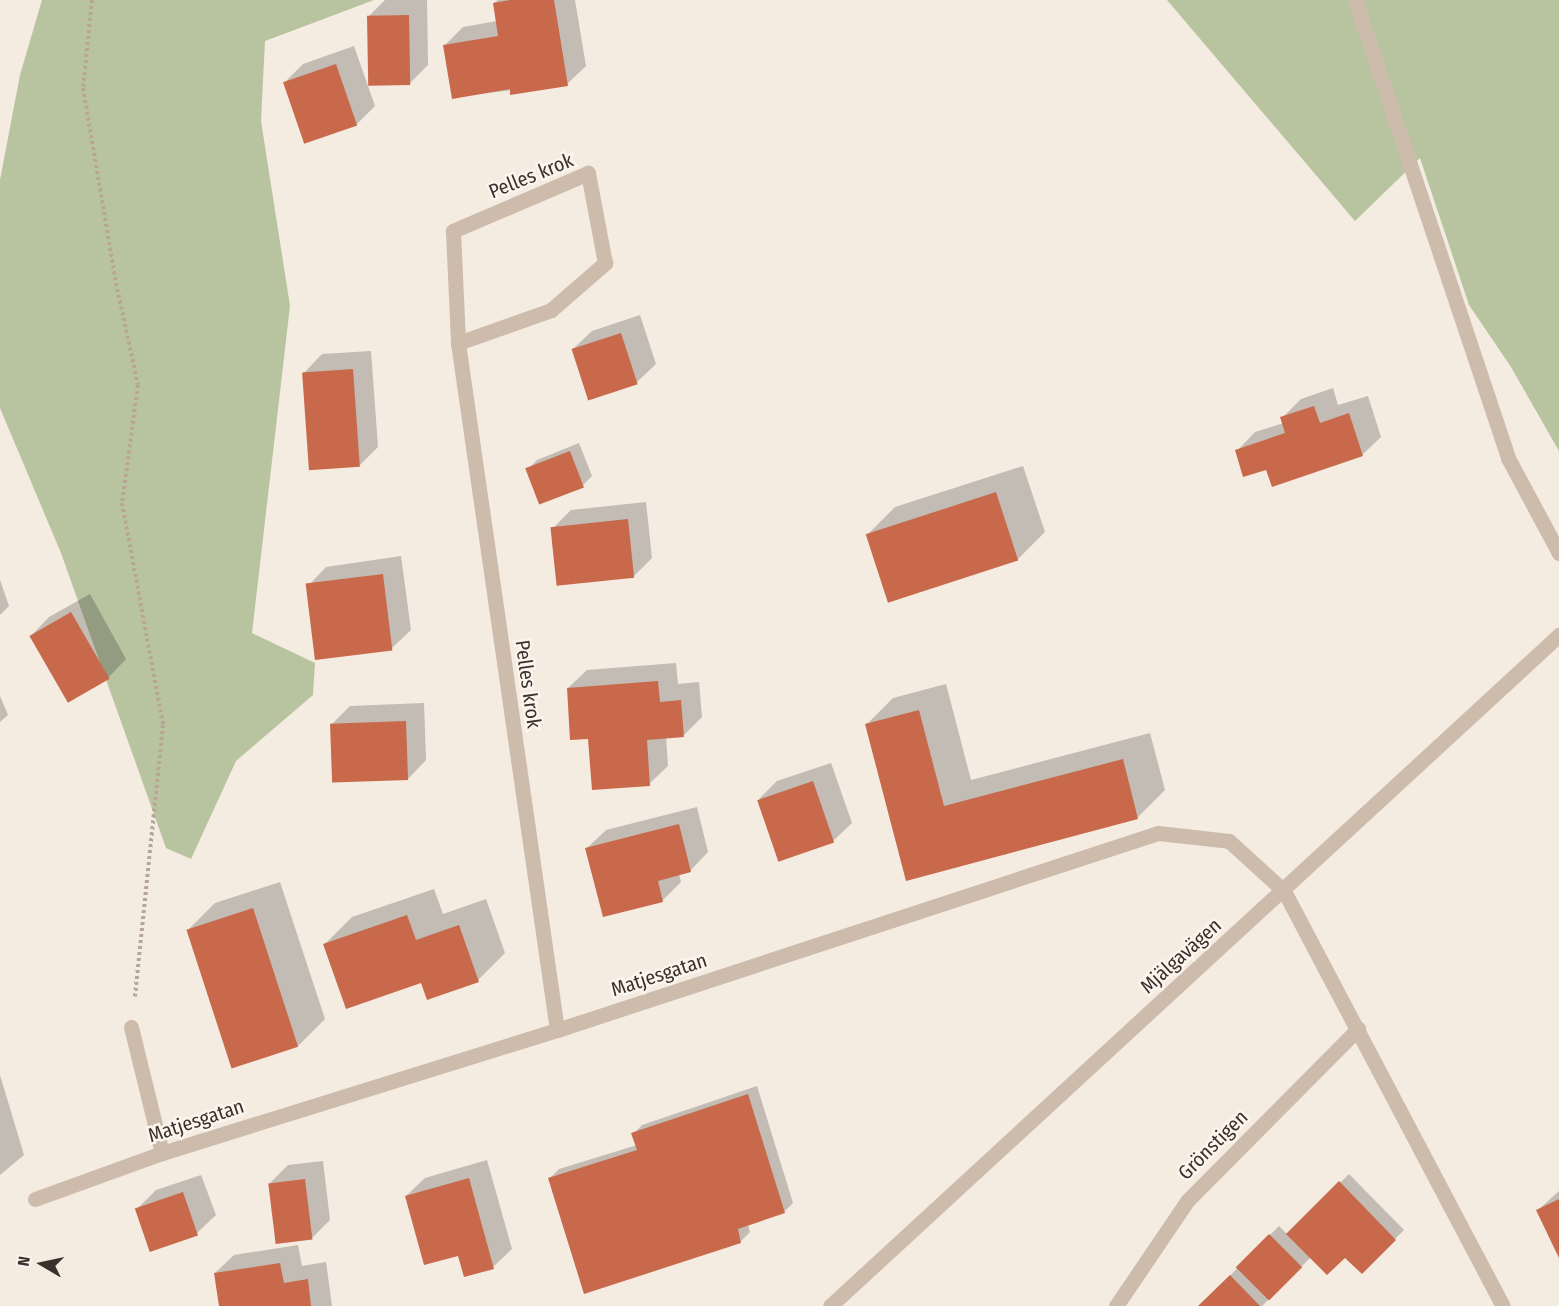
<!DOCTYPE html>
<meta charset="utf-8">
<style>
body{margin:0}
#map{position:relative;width:1559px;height:1306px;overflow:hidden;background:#f4ebe1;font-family:"Fira Sans Condensed",sans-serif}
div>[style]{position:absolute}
.green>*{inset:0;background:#b8c4a0}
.shadow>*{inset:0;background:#0003}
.building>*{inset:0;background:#c8694b;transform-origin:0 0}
.path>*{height:4px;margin-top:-2px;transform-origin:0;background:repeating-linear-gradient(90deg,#b9a596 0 3px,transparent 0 6px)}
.service>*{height:15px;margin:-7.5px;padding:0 7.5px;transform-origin:7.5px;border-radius:7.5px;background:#cdbbac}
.minor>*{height:15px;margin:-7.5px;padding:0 7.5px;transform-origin:7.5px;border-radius:7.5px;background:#cdbbac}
.tertiary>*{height:15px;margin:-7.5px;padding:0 7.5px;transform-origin:7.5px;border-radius:7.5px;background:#cdbbac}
span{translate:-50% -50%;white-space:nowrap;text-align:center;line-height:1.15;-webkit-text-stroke:5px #fbf5ee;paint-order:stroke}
.street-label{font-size:20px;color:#3b302b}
.north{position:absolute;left:12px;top:1234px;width:60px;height:60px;-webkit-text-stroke:4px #fbf5ee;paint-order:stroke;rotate:279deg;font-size:16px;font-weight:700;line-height:24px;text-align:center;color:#3b302b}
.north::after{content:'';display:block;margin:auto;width:21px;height:27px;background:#3b302b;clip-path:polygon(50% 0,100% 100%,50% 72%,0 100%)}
</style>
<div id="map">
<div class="green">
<div style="clip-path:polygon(42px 0,374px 0,265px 41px,261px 121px,290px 306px,252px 633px,315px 663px,313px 695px,236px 761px,191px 859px,166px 848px,61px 553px,0 408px,0 180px,20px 75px)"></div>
<div style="clip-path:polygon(1167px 0,1559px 0,1559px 451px,1511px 367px,1469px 305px,1420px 158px,1355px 221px)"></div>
</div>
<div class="shadow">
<div style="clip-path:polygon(385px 0,427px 0,428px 65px,409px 84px,369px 16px)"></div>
<div style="clip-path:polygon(498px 0,575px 0,586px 66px,567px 84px,453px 97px,445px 45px,463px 27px,497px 21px,494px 3px)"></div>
<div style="clip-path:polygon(354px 46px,375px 106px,356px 125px,285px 82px,303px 64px)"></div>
<div style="clip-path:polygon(640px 315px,656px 364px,637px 382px,573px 349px,592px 331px)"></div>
<div style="clip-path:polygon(371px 351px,378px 447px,359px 466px,304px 373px,322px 354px)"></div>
<div style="clip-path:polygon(1333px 388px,1338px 405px,1368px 396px,1381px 437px,1362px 455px,1267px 468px,1237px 451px,1255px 432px,1284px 423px,1282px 418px,1301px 399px)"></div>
<div style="clip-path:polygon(579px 443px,592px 476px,583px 485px,528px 469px,537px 460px)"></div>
<div style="clip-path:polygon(1023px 466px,1045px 532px,1018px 559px,889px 600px,868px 534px,895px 507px)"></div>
<div style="clip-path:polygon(646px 502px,652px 558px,633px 577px,552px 529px,571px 510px)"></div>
<div style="clip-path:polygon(401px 556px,411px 630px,392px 648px,308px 586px,326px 567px)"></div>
<div style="clip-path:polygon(0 580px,9px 606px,0 615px)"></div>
<div style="clip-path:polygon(90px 594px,126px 659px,108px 678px,31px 636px,49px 617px)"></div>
<div style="clip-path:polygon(676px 663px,678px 684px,699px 682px,702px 717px,683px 736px,666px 737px,668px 766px,649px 784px,590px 737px,568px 688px,587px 670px)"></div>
<div style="clip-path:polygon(946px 684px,971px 780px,1150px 733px,1165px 790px,1138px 817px,907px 879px,866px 725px,893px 698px)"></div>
<div style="clip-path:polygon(0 696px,8px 715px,0 722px)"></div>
<div style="clip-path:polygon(424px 703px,426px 760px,408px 779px,331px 725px,350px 706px)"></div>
<div style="clip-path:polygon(831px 763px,852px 823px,833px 841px,759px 799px,777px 781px)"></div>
<div style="clip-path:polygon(697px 807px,708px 852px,690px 871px,679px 874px,681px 882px,662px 901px,587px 848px,606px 830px)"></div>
<div style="clip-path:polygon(280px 882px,325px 1019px,298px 1046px,188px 930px,215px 903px)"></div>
<div style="clip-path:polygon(434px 889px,443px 914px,486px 899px,505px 953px,478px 980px,422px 981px,325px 944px,352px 917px)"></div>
<div style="clip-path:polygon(0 1075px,24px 1155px,0 1175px)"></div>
<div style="clip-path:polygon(757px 1086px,793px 1203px,784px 1212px,748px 1225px,750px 1232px,740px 1242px,550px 1178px,559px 1169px,637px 1145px,633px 1134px,642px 1125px)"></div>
<div style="clip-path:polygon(487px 1160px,512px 1249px,493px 1267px,459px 1254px,406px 1196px,425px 1178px)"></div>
<div style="clip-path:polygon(323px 1161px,330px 1220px,312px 1238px,270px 1183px,288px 1165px)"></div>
<div style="clip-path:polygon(1349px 1174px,1404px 1230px,1362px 1272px,1345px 1256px,1311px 1257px,1262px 1306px,1200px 1306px,1279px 1226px,1288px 1235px)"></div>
<div style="clip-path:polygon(201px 1175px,216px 1215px,197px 1233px,137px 1209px,156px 1190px)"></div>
<div style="clip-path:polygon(1559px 1191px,1559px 1254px,1537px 1211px)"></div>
<div style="clip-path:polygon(298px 1245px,302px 1266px,326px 1262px,332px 1306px,220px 1306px,215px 1273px,234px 1255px)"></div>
</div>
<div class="building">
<div style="clip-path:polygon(510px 0,554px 0,568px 86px,510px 95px,510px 89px,452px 99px,443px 45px,498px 36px,493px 3px)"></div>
<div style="left:409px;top:15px;width:70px;height:42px;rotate:89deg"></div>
<div style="left:336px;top:64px;width:65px;height:56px;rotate:71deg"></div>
<div style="left:621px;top:333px;width:54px;height:52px;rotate:72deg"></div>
<div style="left:353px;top:369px;width:98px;height:51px;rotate:86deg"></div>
<div style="clip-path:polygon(1314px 406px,1320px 423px,1349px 413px,1363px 456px,1272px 487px,1266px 470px,1243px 477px,1235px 450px,1285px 433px,1280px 417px)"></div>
<div style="left:570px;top:451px;width:39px;height:48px;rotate:69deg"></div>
<div style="left:996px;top:492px;width:72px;height:137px;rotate:72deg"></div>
<div style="left:628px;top:519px;width:59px;height:78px;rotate:84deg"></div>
<div style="left:383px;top:574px;width:77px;height:78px;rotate:83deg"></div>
<div style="left:71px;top:612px;width:77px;height:48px;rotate:60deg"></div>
<div style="clip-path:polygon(658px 681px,660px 702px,681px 700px,684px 737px,647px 740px,650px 786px,592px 790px,588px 739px,570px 740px,567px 688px)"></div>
<div style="clip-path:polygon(919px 710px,944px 806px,1123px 759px,1138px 819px,906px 881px,865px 724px)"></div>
<div style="left:406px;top:721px;width:59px;height:76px;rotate:88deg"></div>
<div style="left:813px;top:781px;width:65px;height:59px;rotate:71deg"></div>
<div style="clip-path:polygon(679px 824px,691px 872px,658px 881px,663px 902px,603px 917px,585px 848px)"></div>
<div style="left:253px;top:908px;width:146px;height:70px;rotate:72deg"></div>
<div style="clip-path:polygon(407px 915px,416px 940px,459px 925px,479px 982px,427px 1000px,421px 983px,346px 1009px,323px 944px)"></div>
<div style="clip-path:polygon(748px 1094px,785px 1213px,738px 1229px,741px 1243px,584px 1294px,548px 1178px,637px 1150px,631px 1133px)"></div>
<div style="clip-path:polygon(469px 1178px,494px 1269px,464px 1277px,458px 1256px,424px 1265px,405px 1196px)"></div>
<div style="left:305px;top:1179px;width:61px;height:37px;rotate:83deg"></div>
<div style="clip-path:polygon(1339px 1181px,1396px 1240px,1362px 1274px,1345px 1258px,1327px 1275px,1286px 1234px)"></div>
<div style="left:183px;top:1192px;width:46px;height:51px;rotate:71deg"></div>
<div style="clip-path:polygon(1559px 1199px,1559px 1258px,1536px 1210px)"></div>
<div style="left:1269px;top:1234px;width:47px;height:47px;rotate:45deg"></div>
<div style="clip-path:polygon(280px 1263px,284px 1283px,308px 1279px,311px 1306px,219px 1306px,214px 1273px)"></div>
<div style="clip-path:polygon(1230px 1275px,1260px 1306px,1198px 1306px)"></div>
</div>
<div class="path">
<div style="left:92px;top:0;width:88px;rotate:95.8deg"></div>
<div style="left:83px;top:88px;width:198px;rotate:80.4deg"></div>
<div style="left:116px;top:283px;width:104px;rotate:77.8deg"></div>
<div style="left:138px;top:385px;width:119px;rotate:97.7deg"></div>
<div style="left:122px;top:503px;width:226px;rotate:79.5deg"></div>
<div style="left:163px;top:725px;width:273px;rotate:95.9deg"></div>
</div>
<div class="service">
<div style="left:1355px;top:0;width:483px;rotate:71.5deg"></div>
<div style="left:1508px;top:458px;width:108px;rotate:61.8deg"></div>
</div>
<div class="minor">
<div style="left:458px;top:343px;width:99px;rotate:-19.5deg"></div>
<div style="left:551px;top:310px;width:72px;rotate:-41deg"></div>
<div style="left:605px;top:263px;width:92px;rotate:-100.7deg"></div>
<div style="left:588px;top:173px;width:147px;rotate:156.8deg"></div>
<div style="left:453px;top:231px;width:112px;rotate:87.4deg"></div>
<div style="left:458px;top:343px;width:694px;rotate:81.8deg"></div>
<div style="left:131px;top:1027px;width:130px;rotate:76.2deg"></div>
<div style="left:35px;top:1199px;width:135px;rotate:-19.9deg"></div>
<div style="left:162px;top:1153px;width:414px;rotate:-17.3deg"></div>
<div style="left:557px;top:1030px;width:632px;rotate:-18.15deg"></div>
<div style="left:1158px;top:833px;width:71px;rotate:6.4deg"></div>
<div style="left:1229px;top:841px;width:74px;rotate:42.3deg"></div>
<div style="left:1284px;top:891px;width:469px;rotate:62.2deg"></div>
<div style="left:1116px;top:1306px;width:127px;rotate:-55.9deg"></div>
<div style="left:1187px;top:1201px;width:243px;rotate:-45.2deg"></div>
</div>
<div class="tertiary">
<div style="left:830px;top:1306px;width:991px;rotate:-42.63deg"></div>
</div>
<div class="street-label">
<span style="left:531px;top:176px;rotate:-22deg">Pelles krok</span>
<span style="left:528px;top:684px;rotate:82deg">Pelles krok</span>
<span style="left:1181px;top:956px;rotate:-42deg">Mjälgavägen</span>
<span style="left:659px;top:975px;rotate:-18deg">Matjesgatan</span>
<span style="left:196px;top:1121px;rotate:-18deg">Matjesgatan</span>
<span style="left:1213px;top:1145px;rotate:-45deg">Grönstigen</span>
</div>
<div class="north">N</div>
</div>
